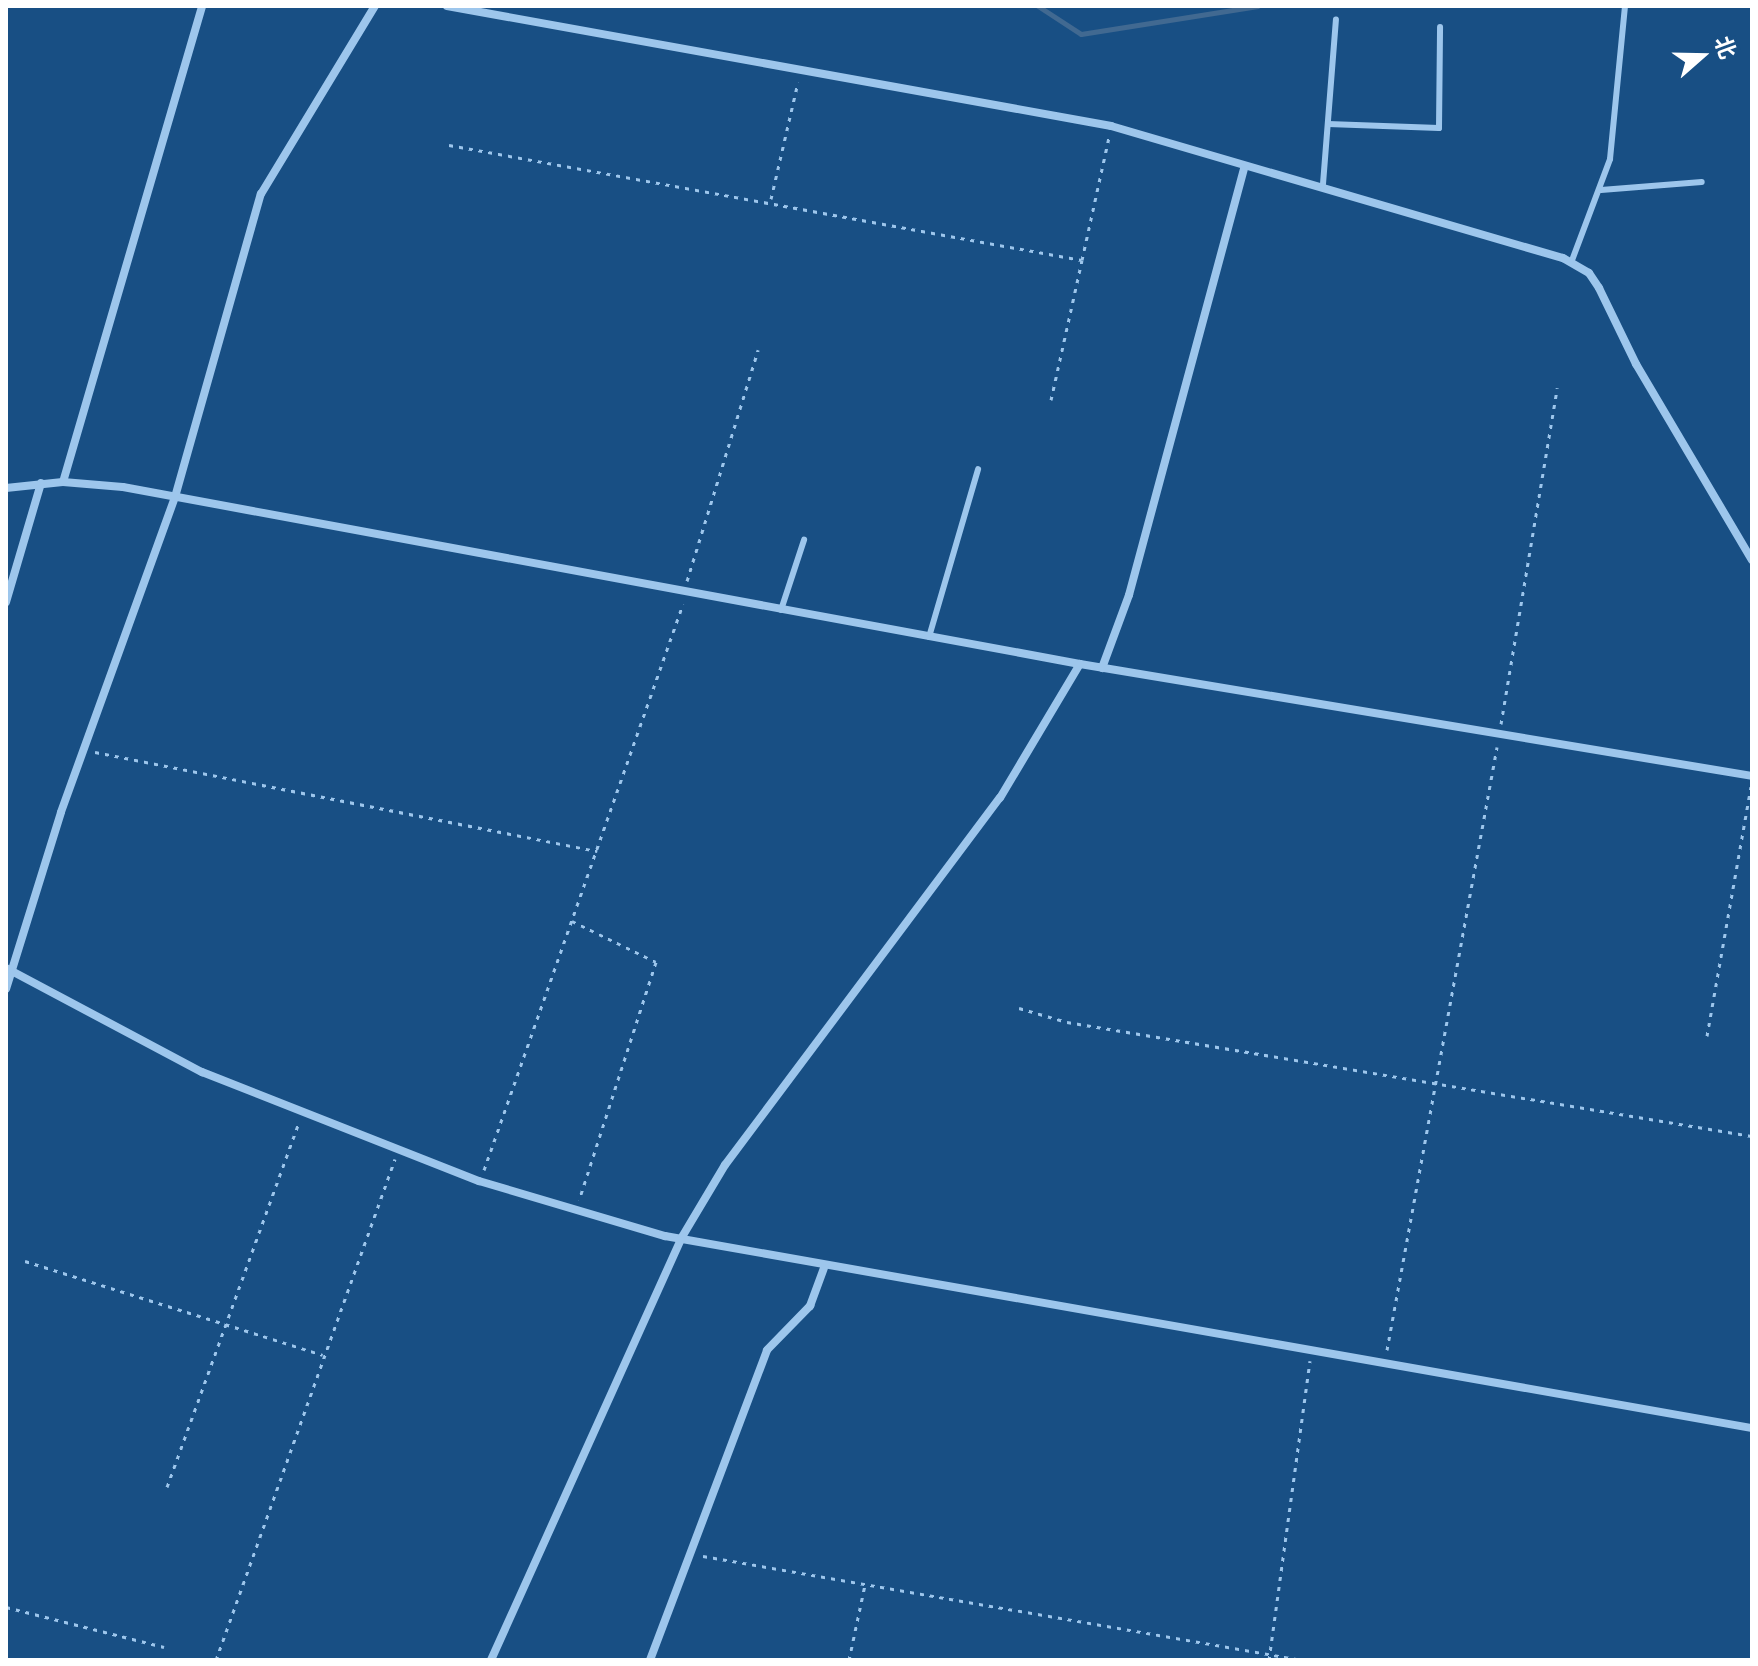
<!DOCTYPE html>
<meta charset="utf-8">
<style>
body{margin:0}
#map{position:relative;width:1758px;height:1666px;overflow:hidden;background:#184f84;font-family:"Varela Round","Noto Sans SC",sans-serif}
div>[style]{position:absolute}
.stream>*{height:5px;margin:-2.5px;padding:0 2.5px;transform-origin:2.5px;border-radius:2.5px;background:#416991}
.path>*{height:3px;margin-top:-1.5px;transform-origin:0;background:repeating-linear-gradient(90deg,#9dc6ec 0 4px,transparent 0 10px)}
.service>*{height:6px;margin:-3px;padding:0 3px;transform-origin:3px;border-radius:3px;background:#9dc6ec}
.minor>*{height:8px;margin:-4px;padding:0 4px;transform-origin:4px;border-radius:4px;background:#9dc6ec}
span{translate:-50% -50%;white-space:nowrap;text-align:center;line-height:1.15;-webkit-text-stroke:7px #184f84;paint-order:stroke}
.frame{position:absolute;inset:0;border:8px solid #fff;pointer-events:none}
.north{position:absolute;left:1662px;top:16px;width:80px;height:80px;-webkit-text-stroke:6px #184f84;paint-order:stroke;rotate:70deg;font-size:22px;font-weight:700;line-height:32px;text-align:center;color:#fff}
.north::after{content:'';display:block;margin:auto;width:28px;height:36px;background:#fff;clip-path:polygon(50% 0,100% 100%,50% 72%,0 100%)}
</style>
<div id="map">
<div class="stream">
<div style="left:1038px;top:6px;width:51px;rotate:33.1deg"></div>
<div style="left:1081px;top:34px;width:179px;rotate:-9deg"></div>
</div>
<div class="path">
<div style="left:449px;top:145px;width:643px;rotate:10.3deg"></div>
<div style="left:1082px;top:260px;width:126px;rotate:-77.6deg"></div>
<div style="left:771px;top:199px;width:120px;rotate:-77deg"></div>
<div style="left:1051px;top:400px;width:143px;rotate:-77.5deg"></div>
<div style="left:687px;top:581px;width:242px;rotate:-72.9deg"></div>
<div style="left:1501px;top:724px;width:341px;rotate:-80.5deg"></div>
<div style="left:95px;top:752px;width:512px;rotate:11.16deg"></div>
<div style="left:572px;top:921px;width:93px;rotate:26deg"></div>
<div style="left:656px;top:962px;width:250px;rotate:107.9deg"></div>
<div style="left:1019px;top:1008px;width:50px;rotate:16.3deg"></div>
<div style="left:1067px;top:1022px;width:694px;rotate:9.45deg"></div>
<div style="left:1707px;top:1036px;width:253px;rotate:-80deg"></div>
<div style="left:484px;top:1170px;width:600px;rotate:-70.63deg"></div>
<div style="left:25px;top:1261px;width:312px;rotate:17.5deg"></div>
<div style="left:1387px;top:1350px;width:613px;rotate:-79.66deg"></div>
<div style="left:167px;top:1487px;width:387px;rotate:-70.1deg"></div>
<div style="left:703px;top:1556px;width:608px;rotate:9.85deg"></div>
<div style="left:6px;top:1607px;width:163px;rotate:14.2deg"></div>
<div style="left:216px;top:1660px;width:532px;rotate:-70.34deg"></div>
<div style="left:849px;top:1660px;width:77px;rotate:-78deg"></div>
<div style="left:1269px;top:1660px;width:302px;rotate:-82.2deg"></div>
</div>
<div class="service">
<div style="left:1328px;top:124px;width:111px;rotate:2.1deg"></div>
<div style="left:1439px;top:128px;width:101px;rotate:-89.4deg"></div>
<div style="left:1323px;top:184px;width:165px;rotate:-85.5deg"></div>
<div style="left:1601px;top:190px;width:101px;rotate:-4.5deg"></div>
<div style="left:1571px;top:263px;width:111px;rotate:-69.4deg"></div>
<div style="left:1610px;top:159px;width:154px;rotate:-84.4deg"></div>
<div style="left:781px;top:610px;width:74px;rotate:-71.8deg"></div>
<div style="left:929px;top:637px;width:175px;rotate:-73.7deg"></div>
</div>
<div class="minor">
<div style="left:447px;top:6px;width:675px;rotate:10.24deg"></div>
<div style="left:1111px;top:126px;width:471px;rotate:16.3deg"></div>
<div style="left:1563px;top:258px;width:30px;rotate:30deg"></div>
<div style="left:1589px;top:273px;width:18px;rotate:56deg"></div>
<div style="left:1599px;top:288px;width:85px;rotate:64deg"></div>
<div style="left:1636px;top:364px;width:228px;rotate:59.4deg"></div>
<div style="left:63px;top:482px;width:496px;rotate:-73.7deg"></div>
<div style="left:6px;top:488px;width:57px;rotate:-6deg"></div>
<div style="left:63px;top:482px;width:60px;rotate:4.8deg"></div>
<div style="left:123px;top:487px;width:973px;rotate:10.48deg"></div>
<div style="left:1080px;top:664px;width:681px;rotate:9.46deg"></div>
<div style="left:6px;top:602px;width:124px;rotate:-73.6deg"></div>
<div style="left:1102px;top:668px;width:78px;rotate:-69.7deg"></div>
<div style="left:1129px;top:595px;width:444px;rotate:-74.9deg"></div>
<div style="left:6px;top:968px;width:222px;rotate:28deg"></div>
<div style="left:202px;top:1072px;width:298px;rotate:21.5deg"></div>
<div style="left:479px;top:1181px;width:194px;rotate:16.5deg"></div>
<div style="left:665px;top:1236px;width:1104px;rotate:10.02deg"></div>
<div style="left:6px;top:989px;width:185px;rotate:-72.7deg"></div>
<div style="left:61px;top:812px;width:335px;rotate:-70.1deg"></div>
<div style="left:175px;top:497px;width:315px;rotate:-74.2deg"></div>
<div style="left:261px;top:194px;width:220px;rotate:-58.8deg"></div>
<div style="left:491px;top:1660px;width:464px;rotate:-65.7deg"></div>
<div style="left:682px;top:1237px;width:84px;rotate:-59.2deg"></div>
<div style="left:725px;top:1165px;width:459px;rotate:-53.2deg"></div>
<div style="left:1000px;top:798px;width:156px;rotate:-59.2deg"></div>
<div style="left:650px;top:1660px;width:331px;rotate:-69.3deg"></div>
<div style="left:767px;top:1350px;width:62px;rotate:-45.7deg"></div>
<div style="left:810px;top:1306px;width:40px;rotate:-69.8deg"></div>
</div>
<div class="frame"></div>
<div class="north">北</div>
</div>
